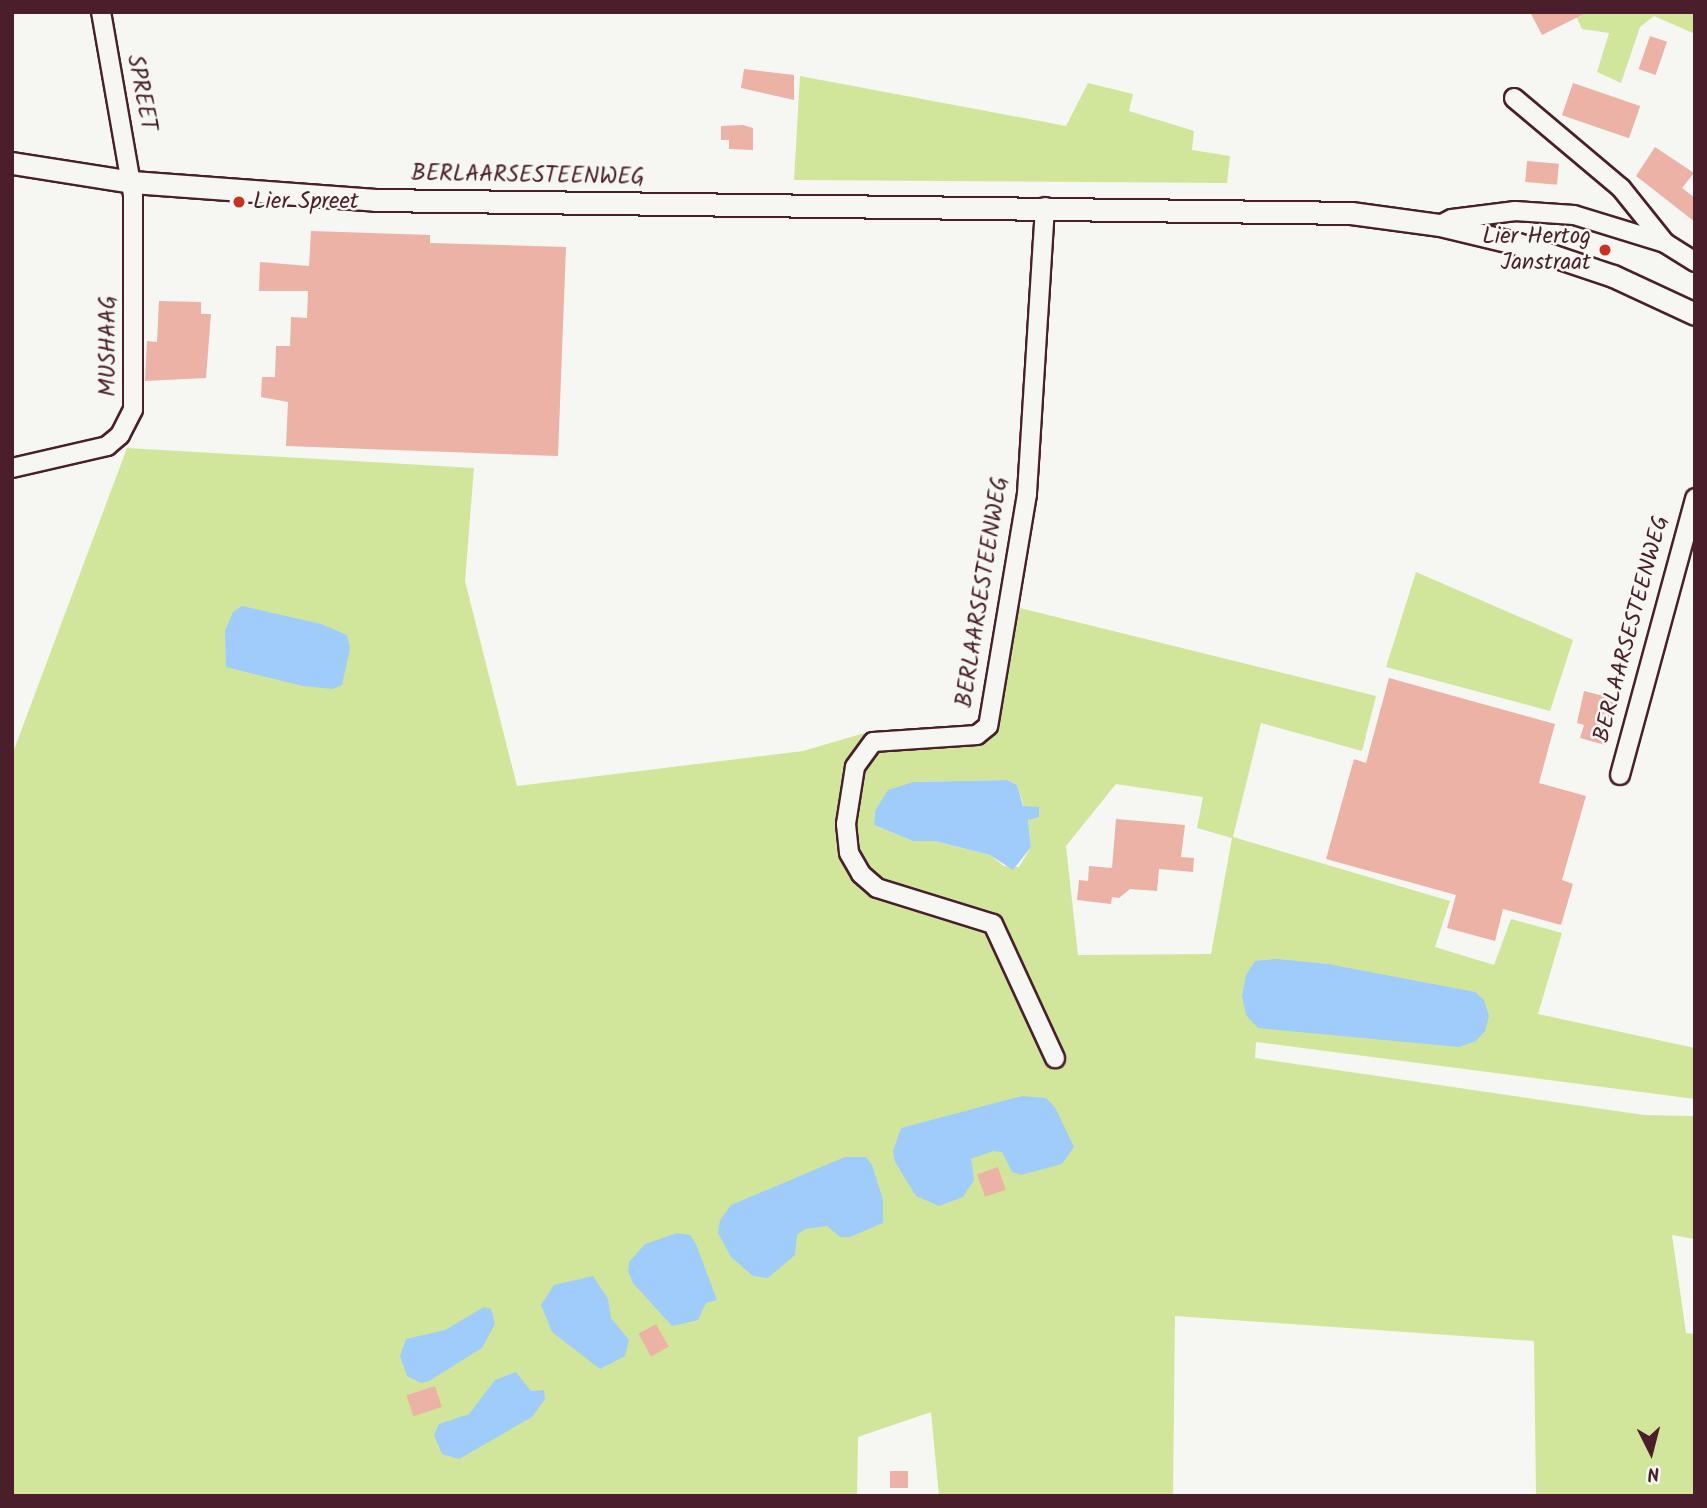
<!DOCTYPE html>
<style>
body{margin:0}
#map{position:relative;width:1707px;height:1508px;overflow:hidden;background:#f6f6f2;font-family:Kalam,sans-serif}
div>[style]{position:absolute}
.green>*{inset:0;background:#d2e69b}
.water>*{inset:0;background:#9fccfa}
.building>*{inset:0;background:#ecb2a6;transform-origin:0 0}
.roads{filter:drop-shadow(2px 0 #4a1f2b) drop-shadow(-2px 0 #4a1f2b) drop-shadow(0 2px #4a1f2b) drop-shadow(0 -2px #4a1f2b)}
.minor>*{height:18px;margin:-9px;padding:0 9px;transform-origin:9px;border-radius:9px;background:#f6f6f2}
.tertiary>*{height:21px;margin:-10.5px;padding:0 10.5px;transform-origin:10.5px;border-radius:10.5px;background:#f6f6f2}
.dots>*{width:19px;height:19px;translate:-50% -50%;box-sizing:border-box;border:4px solid #f6f6f2;border-radius:50%}
span{translate:-50% -50%;white-space:nowrap;text-align:center;line-height:1.15;-webkit-text-stroke:5px #f6f6f2;paint-order:stroke}
.street-label{font-size:23px;color:#4a1f2b}
.poi-label{font-size:23px;color:#4a1f2b}
.left{translate:0 -50%;text-align:left}
.right{translate:-100% -50%;text-align:right}
.frame{position:absolute;inset:0;border:14px solid #4a1f2b;pointer-events:none}
.north{position:absolute;left:1616px;top:1417px;width:70px;height:70px;-webkit-text-stroke:5px #f6f6f2;paint-order:stroke;rotate:174deg;font-size:19px;font-weight:700;line-height:28px;text-align:center;color:#4a1f2b}
.north::after{content:'';display:block;margin:auto;width:24px;height:32px;background:#4a1f2b;clip-path:polygon(50% 0,100% 100%,50% 72%,0 100%)}
</style>
<div id="map">
<div class="green">
<div style="clip-path:polygon(1574px 12px,1695px 12px,1695px 34px,1654px 16px,1640px 27px,1621px 83px,1597px 72px,1609px 33px,1582px 29px)"></div>
<div style="clip-path:polygon(800px 76px,1066px 126px,1088px 83px,1133px 94px,1129px 111px,1194px 131px,1192px 150px,1230px 156px,1227px 183px,794px 180px)"></div>
<div style="clip-path:polygon(evenodd,127px 448px,474px 468px,465px 581px,517px 786px,803px 751px,868px 732px,972px 732px,983px 724px,1004px 604px,1376px 696px,1362px 751px,1261px 723px,1233px 837px,1450px 901px,1435px 947px,1494px 965px,1511px 919px,1562px 933px,1538px 1014px,1695px 1048px,1695px 1099px,1256px 1042px,1255px 1058px,1644px 1115px,1695px 1116px,1695px 1239px,1672px 1235px,1686px 1333px,1695px 1334px,1695px 1496px,1536px 1496px,1534px 1341px,1175px 1316px,1173px 1496px,939px 1496px,931px 1412px,858px 1437px,857px 1496px,12px 1496px,12px 755px,127px 448px,1007px 780px,1017px 785px,1028px 819px,1031px 847px,1019px 867px,1004px 866px,990px 855px,935px 841px,913px 841px,874px 825px,875px 811px,913px 782px,1007px 780px,127px 448px,1116px 784px,1203px 797px,1197px 828px,1232px 838px,1211px 954px,1078px 955px,1066px 846px,1116px 784px)"></div>
<div style="clip-path:polygon(1416px 572px,1573px 640px,1550px 711px,1386px 667px)"></div>
</div>
<div class="water">
<div style="clip-path:polygon(242px 606px,321px 624px,347px 635px,350px 649px,342px 685px,333px 689px,303px 686px,226px 667px,225px 631px,233px 612px)"></div>
<div style="clip-path:polygon(1007px 780px,1017px 785px,1023px 806px,1039px 807px,1039px 817px,1028px 820px,1031px 847px,1013px 870px,990px 855px,935px 841px,913px 841px,874px 825px,875px 811px,888px 790px,913px 782px)"></div>
<div style="clip-path:polygon(1276px 959px,1328px 964px,1475px 992px,1484px 1000px,1489px 1016px,1485px 1031px,1476px 1041px,1459px 1047px,1258px 1028px,1246px 1015px,1242px 996px,1246px 975px,1255px 961px)"></div>
<div style="clip-path:polygon(1022px 1096px,1046px 1098px,1055px 1107px,1074px 1147px,1062px 1164px,1021px 1175px,1012px 1172px,1002px 1152px,993px 1151px,971px 1159px,974px 1180px,963px 1197px,939px 1206px,916px 1196px,895px 1162px,893px 1151px,901px 1128px)"></div>
<div style="clip-path:polygon(845px 1157px,866px 1157px,872px 1165px,883px 1200px,883px 1223px,850px 1237px,840px 1237px,827px 1226px,805px 1229px,797px 1235px,795px 1255px,768px 1278px,753px 1276px,731px 1257px,718px 1233px,720px 1220px,731px 1205px)"></div>
<div style="clip-path:polygon(677px 1233px,690px 1235px,696px 1244px,717px 1300px,706px 1303px,698px 1320px,672px 1326px,633px 1283px,628px 1271px,629px 1262px,645px 1244px)"></div>
<div style="clip-path:polygon(593px 1276px,608px 1299px,611px 1318px,629px 1340px,625px 1356px,600px 1369px,552px 1332px,541px 1305px,554px 1285px)"></div>
<div style="clip-path:polygon(484px 1307px,491px 1309px,495px 1324px,482px 1348px,429px 1381px,421px 1383px,407px 1376px,400px 1356px,406px 1339px,445px 1330px)"></div>
<div style="clip-path:polygon(516px 1372px,531px 1391px,544px 1390px,545px 1399px,532px 1417px,459px 1459px,442px 1454px,434px 1435px,439px 1424px,469px 1414px,495px 1380px)"></div>
</div>
<div class="building">
<div style="clip-path:polygon(1530px 12px,1588px 12px,1542px 35px)"></div>
<div style="left:1650px;top:36px;width:18px;height:35px;rotate:19deg"></div>
<div style="clip-path:polygon(744px 69px,794px 75px,794px 100px,741px 88px)"></div>
<div style="left:1573px;top:83px;width:71px;height:34px;rotate:19deg"></div>
<div style="clip-path:polygon(743px 125px,753px 128px,753px 150px,729px 149px,729px 140px,721px 140px,721px 126px)"></div>
<div style="clip-path:polygon(1655px 147px,1694px 173px,1682px 188px,1695px 198px,1695px 222px,1636px 176px)"></div>
<div style="left:1527px;top:161px;width:32px;height:21px;rotate:5deg"></div>
<div style="clip-path:polygon(311px 231px,430px 235px,430px 243px,566px 247px,558px 456px,286px 446px,288px 402px,261px 397px,262px 377px,275px 377px,276px 346px,290px 346px,291px 317px,307px 318px,308px 291px,259px 291px,260px 262px,309px 266px)"></div>
<div style="clip-path:polygon(159px 301px,201px 302px,201px 314px,211px 314px,206px 378px,145px 381px,147px 341px,157px 342px)"></div>
<div style="clip-path:polygon(1389px 678px,1555px 724px,1539px 783px,1586px 796px,1562px 880px,1573px 884px,1561px 925px,1503px 909px,1495px 941px,1447px 928px,1456px 895px,1326px 859px,1354px 759px,1366px 763px)"></div>
<div style="clip-path:polygon(1584px 691px,1616px 699px,1605px 745px,1580px 738px,1584px 725px,1577px 723px)"></div>
<div style="clip-path:polygon(1116px 819px,1185px 825px,1181px 857px,1194px 858px,1193px 872px,1159px 869px,1157px 891px,1130px 889px,1119px 898px,1112px 897px,1111px 904px,1077px 900px,1079px 880px,1088px 881px,1089px 866px,1112px 868px)"></div>
<div style="left:998px;top:1167px;width:24px;height:22px;rotate:71deg"></div>
<div style="left:656px;top:1324px;width:26px;height:20px;rotate:61deg"></div>
<div style="left:435px;top:1386px;width:22px;height:30px;rotate:72deg"></div>
<div style="left:890px;top:1471px;width:18px;height:17px"></div>
</div>
<div class="roads">
<div class="minor">
<div style="left:1514px;top:98px;width:140px;rotate:40.1deg"></div>
<div style="left:1621px;top:188px;width:70px;rotate:51.3deg"></div>
<div style="left:1045px;top:207px;width:288px;rotate:93.6deg"></div>
<div style="left:1027px;top:494px;width:235px;rotate:99.5deg"></div>
<div style="left:988px;top:726px;width:14px;rotate:141deg"></div>
<div style="left:977px;top:735px;width:104px;rotate:176.1deg"></div>
<div style="left:873px;top:742px;width:31px;rotate:126deg"></div>
<div style="left:855px;top:767px;width:58px;rotate:99deg"></div>
<div style="left:846px;top:824px;width:29px;rotate:84deg"></div>
<div style="left:849px;top:853px;width:24px;rotate:60deg"></div>
<div style="left:861px;top:874px;width:21px;rotate:41deg"></div>
<div style="left:877px;top:888px;width:121px;rotate:17.2deg"></div>
<div style="left:993px;top:924px;width:148px;rotate:65.2deg"></div>
<div style="left:1440px;top:225px;width:13px;rotate:-27deg"></div>
<div style="left:1452px;top:219px;width:64px;rotate:-7.2deg"></div>
<div style="left:1515px;top:211px;width:59px;rotate:3.9deg"></div>
<div style="left:1574px;top:215px;width:95px;rotate:17.1deg"></div>
<div style="left:1665px;top:243px;width:36px;rotate:32deg"></div>
<div style="left:12px;top:468px;width:98px;rotate:-13deg"></div>
<div style="left:107px;top:446px;width:17px;rotate:-40deg"></div>
<div style="left:120px;top:435px;width:28px;rotate:-63deg"></div>
<div style="left:133px;top:410px;width:215px;rotate:-90deg"></div>
<div style="left:133px;top:195px;width:186px;rotate:-99.9deg"></div>
<div style="left:1620px;top:775px;width:287px;rotate:-74.8deg"></div>
</div>
<div class="tertiary">
<div style="left:12px;top:163px;width:121px;rotate:9deg"></div>
<div style="left:132px;top:182px;width:244px;rotate:4.2deg"></div>
<div style="left:375px;top:200px;width:976px;rotate:0.76deg"></div>
<div style="left:1351px;top:213px;width:90px;rotate:7.7deg"></div>
<div style="left:1440px;top:225px;width:77px;rotate:13.5deg"></div>
<div style="left:1515px;top:243px;width:103px;rotate:18.6deg"></div>
<div style="left:1613px;top:276px;width:90px;rotate:24.9deg"></div>
</div>
</div>
<div class="dots">
<div style="left:239px;top:202px;background:#c8321e"></div>
<div style="left:1605px;top:250px;background:#c8321e"></div>
</div>
<div class="street-label">
<span style="left:141px;top:93px;rotate:79deg">SPREET</span>
<span style="left:528px;top:176px;rotate:1deg">BERLAARSESTEENWEG</span>
<span style="left:109px;top:346px;rotate:-90deg">MUSHAAG</span>
<span style="left:983px;top:592px;rotate:-81deg">BERLAARSESTEENWEG</span>
<span style="left:1632px;top:629px;rotate:-75deg">BERLAARSESTEENWEG</span>
</div>
<div class="poi-label">
<span class="left" style="left:253px;top:202px">Lier Spreet</span>
<span class="right" style="left:1591px;top:250px">Lier Hertog<br>Janstraat</span>
</div>
<div class="frame"></div>
<div class="north">N</div>
</div>
